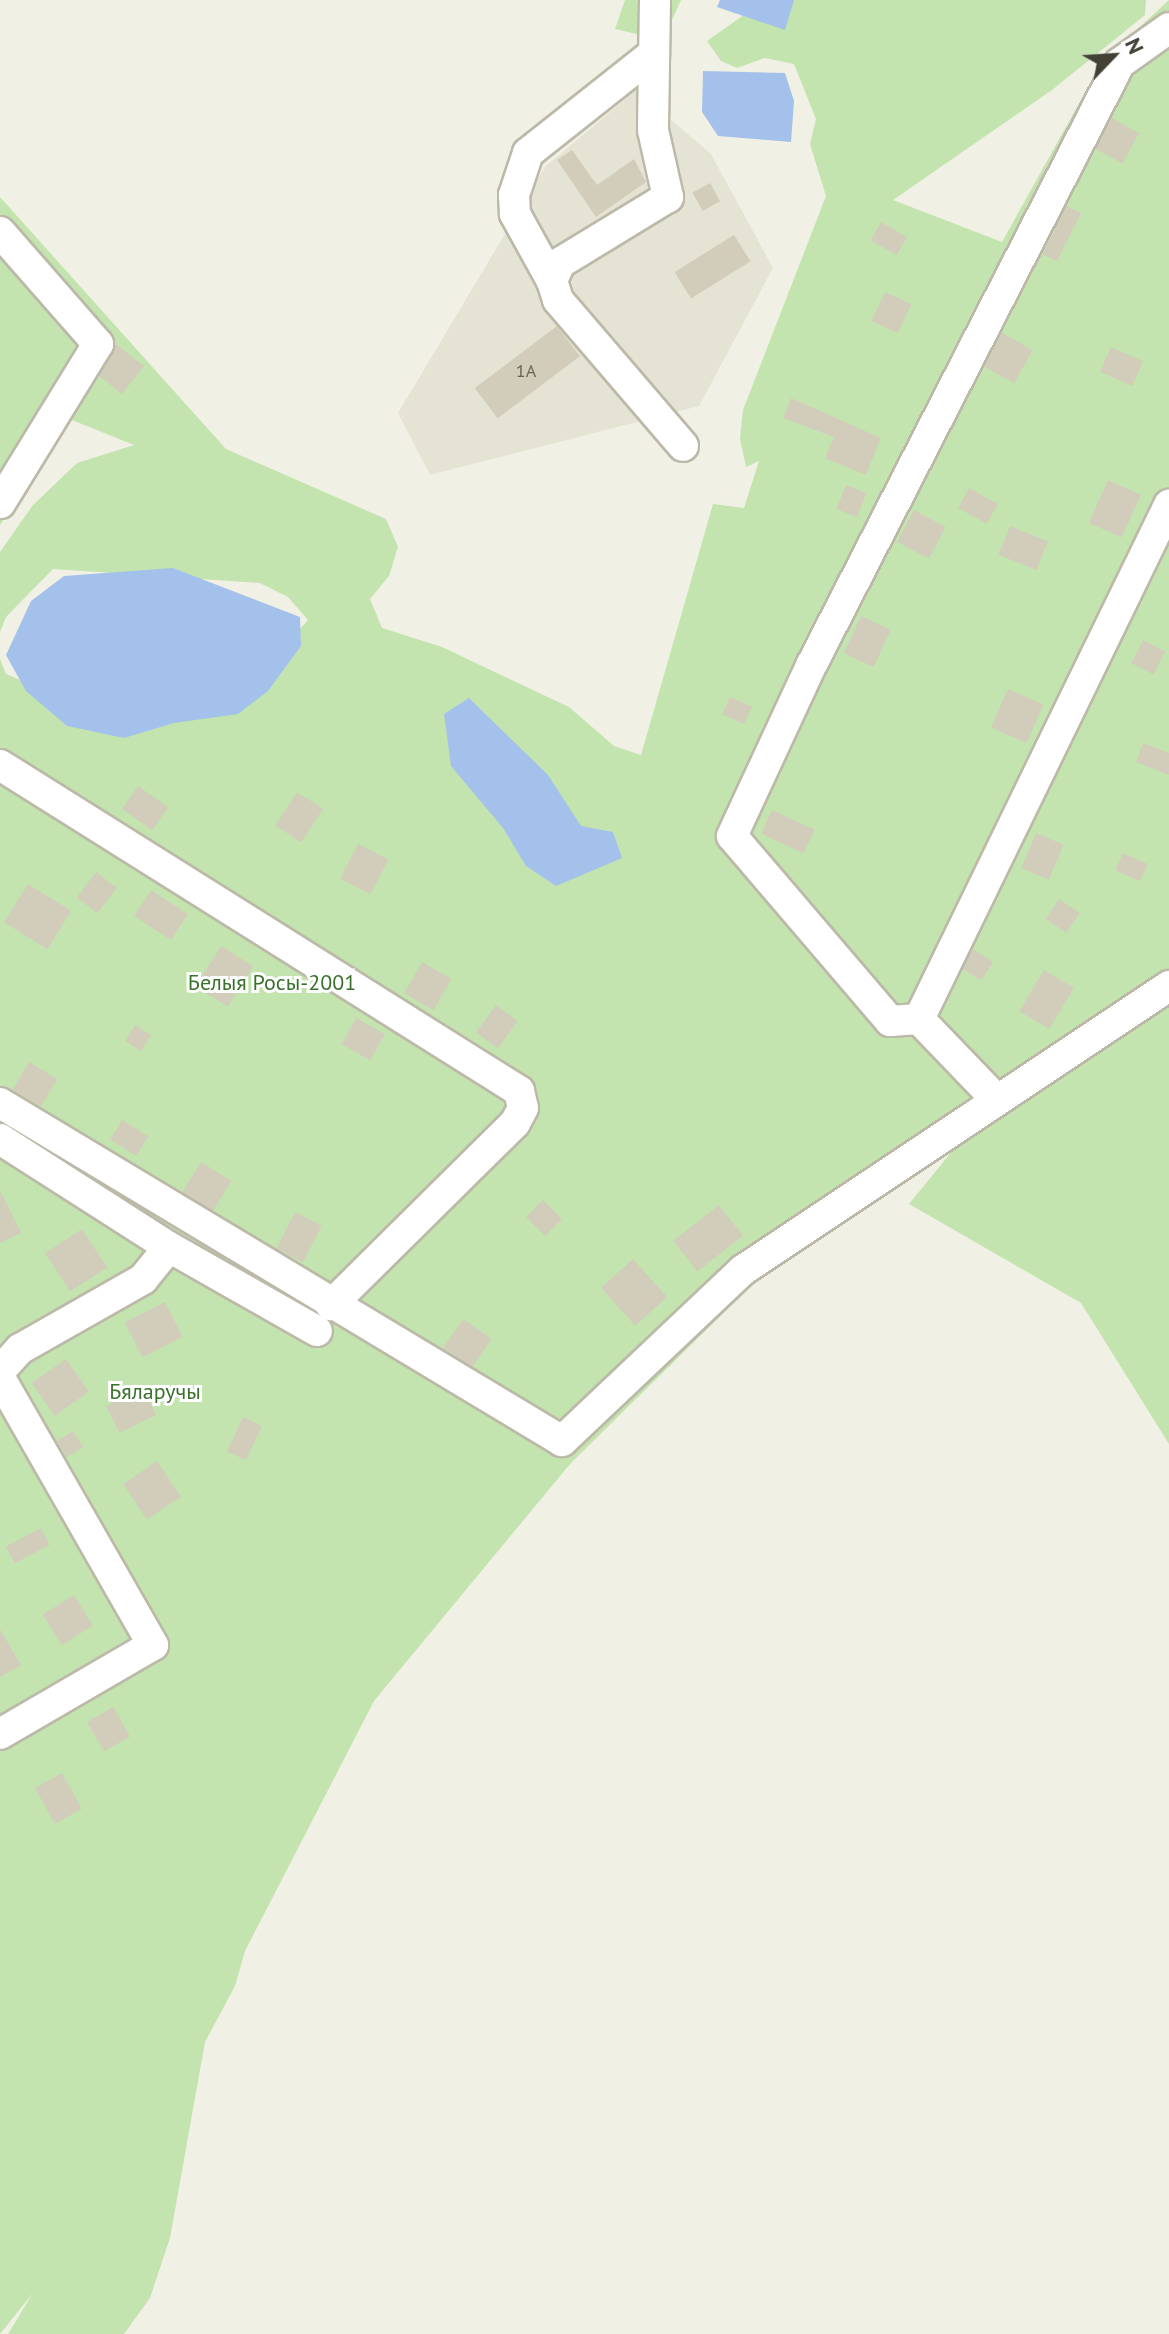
<!DOCTYPE html>
<meta charset="utf-8">
<style>
body{margin:0}
#map{position:relative;width:1169px;height:2334px;overflow:hidden;background:#f1f0e5;font-family:"PT Sans",sans-serif}
div>[style]{position:absolute}
.residential>*{inset:0;background:#e5e3d3}
.green>*{inset:0;background:#c3e4af}
.water>*{inset:0;background:#a4c1eb}
.building>*{inset:0;background:#d2cdbb;transform-origin:0 0}
.roads{filter:drop-shadow(2px 0 #bcb9a8) drop-shadow(-2px 0 #bcb9a8) drop-shadow(0 2px #bcb9a8) drop-shadow(0 -2px #bcb9a8)}
.minor>*{height:30px;margin:-15px;padding:0 15px;transform-origin:15px;border-radius:15px;background:#fff}
span{translate:-50% -50%;white-space:nowrap;text-align:center;line-height:1.15;-webkit-text-stroke:6px #fff;paint-order:stroke}
.number-label{font-size:18px;color:#676356}
.number-label span{-webkit-text-stroke-width:0}
.park-label{font-size:22px;color:#3a712c}
.north{position:absolute;left:1073px;top:16px;width:80px;height:80px;-webkit-text-stroke:6px #fff;paint-order:stroke;rotate:65deg;font-size:22px;font-weight:700;line-height:32px;text-align:center;color:#434035}
.north::after{content:'';display:block;margin:auto;width:28px;height:36px;background:#434035;clip-path:polygon(50% 0,100% 100%,50% 72%,0 100%)}
</style>
<div id="map">
<div class="residential">
<div style="clip-path:polygon(636px 90px,711px 154px,773px 268px,699px 406px,430px 475px,398px 413px,545px 167px)"></div>
</div>
<div class="green">
<div style="clip-path:polygon(625px 0,681px 0,663px 40px,615px 29px)"></div>
<div style="clip-path:polygon(765px 0,1146px 0,1145px 15px,1052px 90px,893px 200px,1002px 242px,1102px 62px,1169px 0,1169px 1444px,1081px 1303px,909px 1204px,971px 1128px,760px 1277px,570px 1464px,374px 1701px,245px 1951px,235px 1986px,205px 2042px,170px 2238px,150px 2298px,124px 2334px,8px 2334px,33px 2293px,0 2334px,0 659px,6px 674px,116px 721px,270px 662px,308px 620px,288px 597px,260px 583px,53px 569px,6px 617px,0 632px,0 552px,33px 505px,77px 463px,134px 445px,67px 418px,0 525px,0 197px,226px 449px,386px 519px,398px 547px,389px 576px,370px 599px,382px 628px,442px 647px,569px 707px,614px 746px,641px 755px,713px 504px,744px 508px,759px 461px,746px 467px,740px 439px,743px 410px,826px 196px,810px 144px,816px 119px,794px 64px,765px 58px,737px 68px,721px 61px,707px 41px)"></div>
</div>
<div class="water">
<div style="clip-path:polygon(720px 0,794px 0,785px 30px,717px 7px)"></div>
<div style="clip-path:polygon(703px 71px,785px 73px,794px 101px,791px 142px,718px 136px,702px 112px)"></div>
<div style="clip-path:polygon(173px 568px,300px 617px,301px 646px,268px 691px,238px 714px,174px 723px,124px 738px,67px 726px,26px 691px,6px 655px,31px 601px,64px 576px)"></div>
<div style="clip-path:polygon(469px 698px,548px 775px,581px 826px,613px 832px,622px 858px,556px 886px,526px 866px,503px 828px,451px 766px,444px 714px)"></div>
</div>
<div class="building">
<div style="left:1112px;top:118px;width:31px;height:35px;rotate:29deg"></div>
<div style="clip-path:polygon(572px 150px,597px 185px,634px 159px,646px 182px,596px 217px,557px 160px)"></div>
<div style="left:710px;top:183px;width:21px;height:20px;rotate:61deg"></div>
<div style="left:1067px;top:206px;width:16px;height:54px;rotate:27deg"></div>
<div style="left:881px;top:222px;width:30px;height:21px;rotate:30deg"></div>
<div style="left:734px;top:235px;width:31px;height:70px;rotate:58deg"></div>
<div style="left:885px;top:292px;width:29px;height:32px;rotate:25deg"></div>
<div style="left:557px;top:326px;width:38px;height:103px;rotate:53deg"></div>
<div style="left:1002px;top:333px;width:35px;height:38px;rotate:29deg"></div>
<div style="clip-path:polygon(116px 344px,144px 366px,122px 394px,99px 376px)"></div>
<div style="left:1111px;top:347px;width:35px;height:27px;rotate:24deg"></div>
<div style="clip-path:polygon(791px 398px,881px 438px,866px 475px,825px 458px,834px 437px,783px 418px)"></div>
<div style="left:1108px;top:480px;width:36px;height:47px;rotate:24deg"></div>
<div style="left:846px;top:485px;width:22px;height:26px;rotate:22deg"></div>
<div style="left:969px;top:488px;width:33px;height:23px;rotate:29deg"></div>
<div style="left:914px;top:510px;width:36px;height:36px;rotate:28deg"></div>
<div style="left:1010px;top:526px;width:41px;height:31px;rotate:22deg"></div>
<div style="left:861px;top:616px;width:33px;height:41px;rotate:25deg"></div>
<div style="left:1143px;top:640px;width:25px;height:26px;rotate:27deg"></div>
<div style="left:1008px;top:689px;width:39px;height:42px;rotate:24deg"></div>
<div style="left:730px;top:697px;width:24px;height:19px;rotate:24deg"></div>
<div style="clip-path:polygon(1143px 743px,1169px 753px,1169px 775px,1136px 762px)"></div>
<div style="left:138px;top:786px;width:37px;height:28px;rotate:35deg"></div>
<div style="left:297px;top:792px;width:31px;height:40px;rotate:33deg"></div>
<div style="left:772px;top:810px;width:47px;height:26px;rotate:25deg"></div>
<div style="left:1036px;top:833px;width:30px;height:38px;rotate:23deg"></div>
<div style="left:358px;top:844px;width:34px;height:39px;rotate:27deg"></div>
<div style="left:1123px;top:853px;width:27px;height:19px;rotate:24deg"></div>
<div style="left:96px;top:872px;width:26px;height:32px;rotate:37deg"></div>
<div style="left:28px;top:884px;width:51px;height:45px;rotate:32deg"></div>
<div style="left:151px;top:890px;width:44px;height:31px;rotate:33deg"></div>
<div style="left:1059px;top:899px;width:25px;height:24px;rotate:34deg"></div>
<div style="left:221px;top:946px;width:38px;height:48px;rotate:32deg"></div>
<div style="left:973px;top:949px;width:24px;height:22px;rotate:33deg"></div>
<div style="left:422px;top:962px;width:34px;height:36px;rotate:30deg"></div>
<div style="left:1044px;top:970px;width:35px;height:48px;rotate:31deg"></div>
<div style="left:496px;top:1005px;width:27px;height:34px;rotate:36deg"></div>
<div style="left:356px;top:1018px;width:33px;height:30px;rotate:29deg"></div>
<div style="left:135px;top:1025px;width:19px;height:19px;rotate:32deg"></div>
<div style="left:29px;top:1062px;width:33px;height:32px;rotate:31deg"></div>
<div style="left:122px;top:1120px;width:31px;height:23px;rotate:32deg"></div>
<div style="left:201px;top:1162px;width:36px;height:36px;rotate:32deg"></div>
<div style="clip-path:polygon(0 1190px,21px 1233px,0 1243px)"></div>
<div style="left:543px;top:1200px;width:27px;height:24px;rotate:45deg"></div>
<div style="left:719px;top:1205px;width:39px;height:58px;rotate:52deg"></div>
<div style="left:295px;top:1212px;width:30px;height:41px;rotate:27deg"></div>
<div style="left:82px;top:1229px;width:46px;height:44px;rotate:57deg"></div>
<div style="left:633px;top:1259px;width:51px;height:43px;rotate:48deg"></div>
<div style="left:165px;top:1302px;width:39px;height:45px;rotate:63deg"></div>
<div style="left:463px;top:1319px;width:35px;height:35px;rotate:35deg"></div>
<div style="left:66px;top:1359px;width:40px;height:42px;rotate:55deg"></div>
<div style="left:143px;top:1388px;width:30px;height:41px;rotate:64deg"></div>
<div style="left:243px;top:1417px;width:21px;height:38px;rotate:25deg"></div>
<div style="left:73px;top:1431px;width:19px;height:19px;rotate:58deg"></div>
<div style="left:157px;top:1461px;width:43px;height:41px;rotate:56deg"></div>
<div style="left:41px;top:1528px;width:19px;height:40px;rotate:62deg"></div>
<div style="left:74px;top:1595px;width:36px;height:37px;rotate:58deg"></div>
<div style="clip-path:polygon(0 1629px,21px 1665px,0 1677px)"></div>
<div style="left:113px;top:1707px;width:34px;height:30px;rotate:60deg"></div>
<div style="left:62px;top:1773px;width:41px;height:31px;rotate:61deg"></div>
</div>
<div class="roads">
<div class="minor">
<div style="left:655px;top:0;width:130px;rotate:90.9deg"></div>
<div style="left:653px;top:130px;width:69px;rotate:77.4deg"></div>
<div style="left:668px;top:197px;width:127px;rotate:148.6deg"></div>
<div style="left:560px;top:263px;width:20px;rotate:114deg"></div>
<div style="left:552px;top:281px;width:20px;rotate:72deg"></div>
<div style="left:558px;top:300px;width:192px;rotate:49.4deg"></div>
<div style="left:0;top:232px;width:149px;rotate:48.8deg"></div>
<div style="left:98px;top:344px;width:187px;rotate:121.6deg"></div>
<div style="left:552px;top:281px;width:77px;rotate:-118.9deg"></div>
<div style="left:515px;top:214px;width:19px;rotate:-93deg"></div>
<div style="left:514px;top:195px;width:44px;rotate:-71.6deg"></div>
<div style="left:528px;top:153px;width:161px;rotate:-38.4deg"></div>
<div style="left:0;top:765px;width:613px;rotate:32.13deg"></div>
<div style="left:519px;top:1091px;width:17px;rotate:77deg"></div>
<div style="left:523px;top:1108px;width:17px;rotate:118deg"></div>
<div style="left:515px;top:1123px;width:259px;rotate:135.3deg"></div>
<div style="left:919px;top:1019px;width:29px;rotate:176deg"></div>
<div style="left:890px;top:1021px;width:243px;rotate:-130.5deg"></div>
<div style="left:732px;top:836px;width:190px;rotate:-65.1deg"></div>
<div style="left:812px;top:664px;width:675px;rotate:-62.87deg"></div>
<div style="left:1120px;top:63px;width:60px;rotate:-35.5deg"></div>
<div style="left:995px;top:1098px;width:110px;rotate:-133.9deg"></div>
<div style="left:919px;top:1019px;width:572px;rotate:-64.06deg"></div>
<div style="left:0;top:1103px;width:656px;rotate:31.02deg"></div>
<div style="left:562px;top:1441px;width:249px;rotate:-43.4deg"></div>
<div style="left:743px;top:1270px;width:512px;rotate:-33.69deg"></div>
<div style="left:0;top:1139px;width:201px;rotate:32.6deg"></div>
<div style="left:169px;top:1247px;width:170px;rotate:29.6deg"></div>
<div style="left:0;top:1371px;width:30px;rotate:-48deg"></div>
<div style="left:20px;top:1349px;width:142px;rotate:-29.6deg"></div>
<div style="left:143px;top:1279px;width:41px;rotate:-50.9deg"></div>
<div style="left:0;top:1378px;width:308px;rotate:60.2deg"></div>
<div style="left:153px;top:1645px;width:177px;rotate:149.8deg"></div>
</div>
</div>
<div class="number-label">
<span style="left:526px;top:371px">1А</span>
</div>
<div class="park-label">
<span style="left:272px;top:983px">Белыя Росы-2001</span>
<span style="left:155px;top:1392px">Бяларучы</span>
</div>
<div class="north">N</div>
</div>
